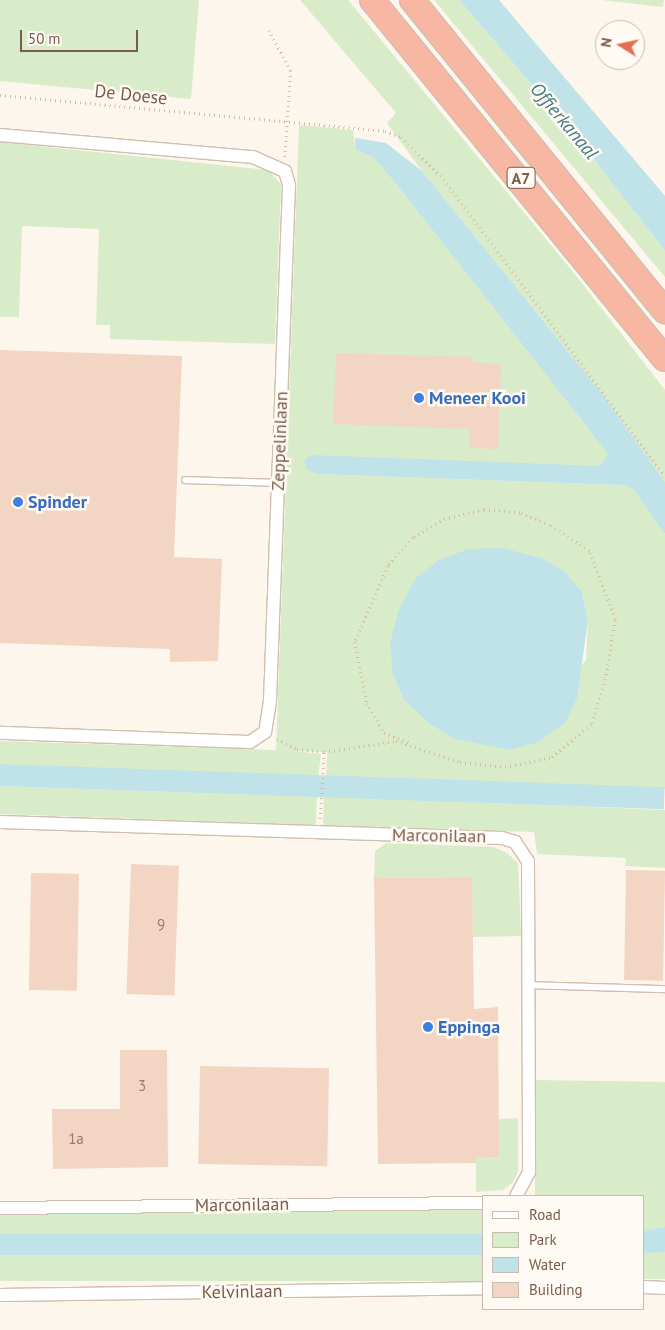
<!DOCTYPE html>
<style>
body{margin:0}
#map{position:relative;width:665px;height:1330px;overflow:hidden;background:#fdf6ec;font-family:"PT Sans",sans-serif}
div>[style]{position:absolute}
.green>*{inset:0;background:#d8ecc9;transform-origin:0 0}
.water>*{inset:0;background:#bfe3e8;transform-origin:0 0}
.building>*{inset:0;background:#f3d5c3;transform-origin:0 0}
.path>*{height:2.5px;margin-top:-1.25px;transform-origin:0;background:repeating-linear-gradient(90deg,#d9b8a5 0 1px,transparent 0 5px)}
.roads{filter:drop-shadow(1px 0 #d1beb0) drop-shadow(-1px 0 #d1beb0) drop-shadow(0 1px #d1beb0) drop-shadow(0 -1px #d1beb0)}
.lane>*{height:6px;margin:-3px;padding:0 3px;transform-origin:3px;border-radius:3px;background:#fff}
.street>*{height:12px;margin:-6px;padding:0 6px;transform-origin:6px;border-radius:6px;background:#fff}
.highway>*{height:24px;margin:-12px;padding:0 12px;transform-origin:12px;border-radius:12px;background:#f7b7a3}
.dots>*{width:14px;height:14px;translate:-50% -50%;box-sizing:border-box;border:2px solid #fffaf3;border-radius:50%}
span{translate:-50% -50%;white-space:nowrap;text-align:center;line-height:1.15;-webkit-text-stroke:5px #fffaf3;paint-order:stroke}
.number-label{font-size:15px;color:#987a6a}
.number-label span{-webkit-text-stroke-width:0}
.shield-label span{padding:1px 4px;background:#fffaf3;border:1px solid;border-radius:4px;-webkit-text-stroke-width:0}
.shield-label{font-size:16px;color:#7a5c4d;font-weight:700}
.street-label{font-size:18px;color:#7a5c4d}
.shop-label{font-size:18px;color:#366cbe;font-weight:700}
.left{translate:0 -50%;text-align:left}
.water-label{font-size:19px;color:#437c86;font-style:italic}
.legend{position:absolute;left:482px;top:1195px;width:162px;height:115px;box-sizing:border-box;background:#fffaf3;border:1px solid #cabbb1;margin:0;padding:6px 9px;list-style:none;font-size:15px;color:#7a5c4d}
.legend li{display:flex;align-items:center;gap:10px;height:25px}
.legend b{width:25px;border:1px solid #cabbb1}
.north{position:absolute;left:595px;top:20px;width:50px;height:50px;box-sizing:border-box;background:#fffaf3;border:1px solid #cabbb1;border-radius:50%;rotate:280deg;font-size:14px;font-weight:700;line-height:20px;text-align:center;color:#7a5c4d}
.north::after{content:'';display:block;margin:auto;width:18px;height:22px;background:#e76f51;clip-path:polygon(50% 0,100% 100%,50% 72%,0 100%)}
.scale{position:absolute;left:20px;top:30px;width:118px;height:22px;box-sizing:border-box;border:2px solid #7a5c4d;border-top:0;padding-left:6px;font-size:15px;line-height:18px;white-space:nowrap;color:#7a5c4d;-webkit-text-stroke:4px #fffaf3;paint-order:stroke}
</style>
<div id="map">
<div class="green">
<div style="clip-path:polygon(0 0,199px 0,191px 99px,0 81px)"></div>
<div style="clip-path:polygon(300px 0,348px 0,574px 273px,665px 390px,665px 482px,603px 395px,422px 171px,387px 123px,396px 113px)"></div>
<div style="clip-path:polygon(434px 0,459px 0,575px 135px,665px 251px,665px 277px)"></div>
<div style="clip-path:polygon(601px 0,664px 0,663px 7px)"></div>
<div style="clip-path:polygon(evenodd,299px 125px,353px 130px,355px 149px,374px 158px,397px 185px,608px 454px,601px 466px,307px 470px,316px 474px,623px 485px,633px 489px,665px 534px,665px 789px,326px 778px,327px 752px,292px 751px,321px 754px,318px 778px,0 764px,0 741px,276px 750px,299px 125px,582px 592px,588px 620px,586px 660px,509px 750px,454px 739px,428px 723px,404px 700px,393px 675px,582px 592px)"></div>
<div style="clip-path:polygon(0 142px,268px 170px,281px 184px,275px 344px,110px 339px,110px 325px,96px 325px,99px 229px,22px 226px,19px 317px,0 317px)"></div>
<div style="left:0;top:786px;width:317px;height:28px;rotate:2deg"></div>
<div style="clip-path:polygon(324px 796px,665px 810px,665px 868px,625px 866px,626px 858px,537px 854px,534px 832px,323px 825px)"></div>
<div style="clip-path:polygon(386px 843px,493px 847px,507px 853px,518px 863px,521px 936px,473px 937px,472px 877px,374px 878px,375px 851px)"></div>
<div style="clip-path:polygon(535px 1080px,665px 1082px,665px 1227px,644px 1231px,644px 1196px,535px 1196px)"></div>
<div style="clip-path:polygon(518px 1118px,518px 1172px,513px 1182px,503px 1190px,476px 1192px,476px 1158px,499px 1157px,498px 1119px)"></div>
<div style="left:484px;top:1206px;width:28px;height:484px;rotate:90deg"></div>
<div style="left:665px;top:1252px;width:27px;height:21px;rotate:90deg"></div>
<div style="left:484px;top:1255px;width:26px;height:484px;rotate:90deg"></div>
</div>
<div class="water">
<div style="clip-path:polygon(459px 0,499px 0,665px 196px,665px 251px,575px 135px)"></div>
<div style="clip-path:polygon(355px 138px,386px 143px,422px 171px,603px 395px,665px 482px,665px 534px,633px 489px,623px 485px,316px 474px,307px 470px,304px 461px,311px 455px,600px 466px,608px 454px,397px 185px,374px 158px,355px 149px)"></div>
<div style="clip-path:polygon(502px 548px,542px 558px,565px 572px,582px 592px,588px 620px,577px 698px,565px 723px,538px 742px,509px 750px,454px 739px,428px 723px,404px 700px,393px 675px,390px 643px,399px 609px,416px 578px,439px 560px,468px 549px)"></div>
<div style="left:0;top:764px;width:665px;height:22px;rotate:2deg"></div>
<div style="clip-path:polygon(665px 1227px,665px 1252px,644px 1253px,644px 1231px)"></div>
<div style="left:484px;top:1234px;width:21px;height:484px;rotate:90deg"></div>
</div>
<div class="building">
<div style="clip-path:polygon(0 350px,182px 356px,174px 557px,222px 559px,218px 661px,170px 662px,170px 649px,0 643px)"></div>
<div style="clip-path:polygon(336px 353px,473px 357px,472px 362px,501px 364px,498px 449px,469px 448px,470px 429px,333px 424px)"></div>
<div style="left:131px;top:864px;width:48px;height:130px;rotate:2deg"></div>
<div style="left:626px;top:870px;width:39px;height:110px;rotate:1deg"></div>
<div style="left:31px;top:873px;width:48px;height:117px;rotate:1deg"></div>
<div style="clip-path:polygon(472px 877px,474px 1009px,498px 1007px,499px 1157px,476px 1158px,476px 1163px,378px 1164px,374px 878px)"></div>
<div style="clip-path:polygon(120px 1050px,167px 1050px,168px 1167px,53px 1169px,52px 1109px,120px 1109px)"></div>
<div style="left:200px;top:1066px;width:129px;height:98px;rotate:1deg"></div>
</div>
<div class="path">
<div style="left:269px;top:30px;width:47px;rotate:61.8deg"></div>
<div style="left:291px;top:71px;width:86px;rotate:94deg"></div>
<div style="left:0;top:95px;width:387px;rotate:5.3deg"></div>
<div style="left:385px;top:131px;width:17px;rotate:21deg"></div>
<div style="left:401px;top:137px;width:60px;rotate:44.3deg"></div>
<div style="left:444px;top:179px;width:369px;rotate:53.3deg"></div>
<div style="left:277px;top:739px;width:22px;rotate:27deg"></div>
<div style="left:297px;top:749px;width:27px;rotate:6deg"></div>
<div style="left:324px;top:752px;width:73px;rotate:-8.7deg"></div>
<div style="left:396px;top:741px;width:67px;rotate:18.2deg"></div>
<div style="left:460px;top:762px;width:45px;rotate:6.3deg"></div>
<div style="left:505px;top:767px;width:48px;rotate:-12deg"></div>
<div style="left:552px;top:757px;width:52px;rotate:-40.4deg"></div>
<div style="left:592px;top:723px;width:50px;rotate:-73.7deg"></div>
<div style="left:606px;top:675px;width:57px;rotate:-80.9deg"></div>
<div style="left:615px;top:619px;width:73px;rotate:-110.9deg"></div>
<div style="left:589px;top:551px;width:47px;rotate:-146.3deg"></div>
<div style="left:550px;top:525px;width:32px;rotate:-158deg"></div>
<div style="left:520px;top:513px;width:36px;rotate:-175deg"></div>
<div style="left:484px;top:510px;width:40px;rotate:167deg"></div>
<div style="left:445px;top:519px;width:37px;rotate:149deg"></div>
<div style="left:413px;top:538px;width:38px;rotate:132deg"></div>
<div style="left:388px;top:566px;width:83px;rotate:113.5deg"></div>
<div style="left:355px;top:642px;width:62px;rotate:78.9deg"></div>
<div style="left:367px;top:703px;width:34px;rotate:60deg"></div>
<div style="left:384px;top:733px;width:30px;rotate:20deg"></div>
<div style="left:320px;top:819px;width:67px;rotate:-86.6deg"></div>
</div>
<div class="roads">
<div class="lane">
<div style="left:185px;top:480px;width:93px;rotate:1.8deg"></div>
<div style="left:528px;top:985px;width:137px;rotate:1.7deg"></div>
</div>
<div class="street">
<div style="left:0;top:135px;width:254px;rotate:5deg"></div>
<div style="left:253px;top:157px;width:35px;rotate:24deg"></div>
<div style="left:285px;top:171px;width:15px;rotate:74deg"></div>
<div style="left:289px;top:185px;width:516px;rotate:92.11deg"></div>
<div style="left:270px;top:701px;width:31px;rotate:99deg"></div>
<div style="left:265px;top:732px;width:18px;rotate:146deg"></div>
<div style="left:250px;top:742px;width:250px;rotate:-177.9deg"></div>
<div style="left:0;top:822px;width:502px;rotate:1.83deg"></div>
<div style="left:502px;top:838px;width:14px;rotate:17deg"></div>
<div style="left:515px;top:842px;width:23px;rotate:56deg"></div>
<div style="left:528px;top:861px;width:311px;rotate:89.8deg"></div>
<div style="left:529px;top:1172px;width:27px;rotate:118deg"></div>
<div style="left:0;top:1208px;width:484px;rotate:-0.6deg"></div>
<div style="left:644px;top:1287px;width:21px;rotate:3deg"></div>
<div style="left:0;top:1295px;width:484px;rotate:-0.8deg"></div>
</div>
<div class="highway">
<div style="left:372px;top:0;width:463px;rotate:50.8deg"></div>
<div style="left:412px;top:0;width:401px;rotate:50.9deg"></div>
</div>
</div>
<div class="dots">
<div style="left:419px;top:398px;background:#3f7fe0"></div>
<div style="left:18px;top:502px;background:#3f7fe0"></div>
<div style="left:428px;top:1027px;background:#3f7fe0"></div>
</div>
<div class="number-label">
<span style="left:161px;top:925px">9</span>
<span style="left:142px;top:1086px">3</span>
<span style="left:76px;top:1139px">1a</span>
</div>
<div class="shield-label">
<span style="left:521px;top:178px">A7</span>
</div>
<div class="street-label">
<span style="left:131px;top:95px;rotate:6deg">De Doese</span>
<span style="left:280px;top:441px;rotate:-88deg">Zeppelinlaan</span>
<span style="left:439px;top:836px;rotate:1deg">Marconilaan</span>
<span style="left:242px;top:1205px;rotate:-1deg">Marconilaan</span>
<span style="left:242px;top:1292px;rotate:-1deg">Kelvinlaan</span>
</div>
<div class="shop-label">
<span class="left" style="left:429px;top:398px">Meneer Kooi</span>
<span class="left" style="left:28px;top:502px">Spinder</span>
<span class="left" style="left:438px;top:1027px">Eppinga</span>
</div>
<div class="water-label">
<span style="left:564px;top:121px;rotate:50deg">Offierkanaal</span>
</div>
<ul class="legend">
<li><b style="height:6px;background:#fff"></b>Road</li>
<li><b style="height:14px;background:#d8ecc9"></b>Park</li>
<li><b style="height:14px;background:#bfe3e8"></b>Water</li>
<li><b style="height:14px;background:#f3d5c3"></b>Building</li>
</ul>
<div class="north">N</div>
<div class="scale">50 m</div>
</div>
